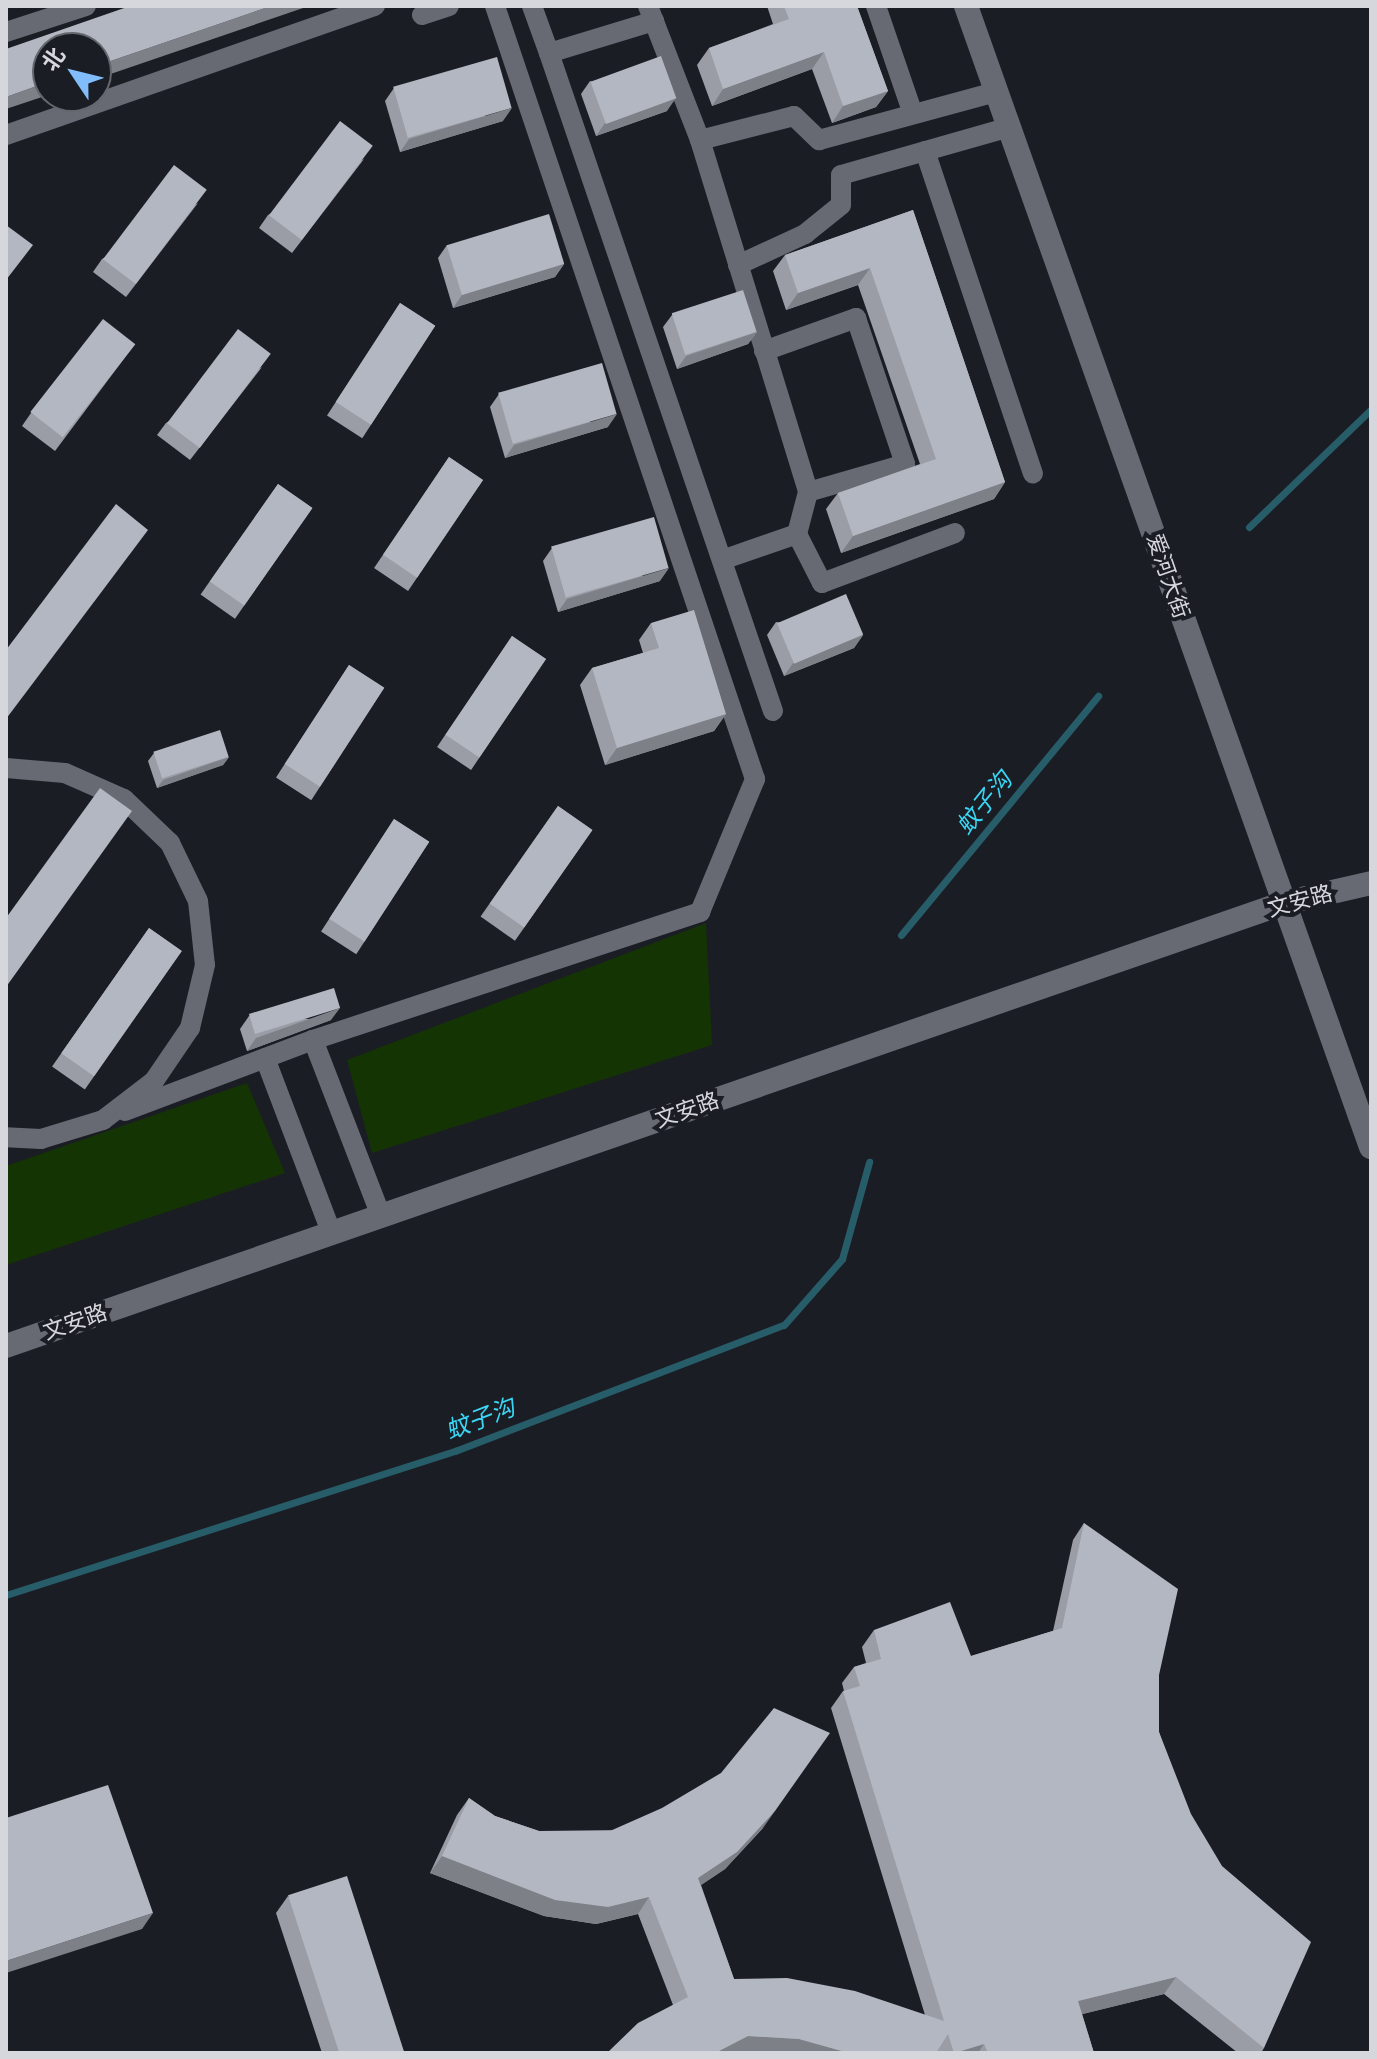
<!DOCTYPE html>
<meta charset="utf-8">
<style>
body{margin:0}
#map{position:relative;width:1377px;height:2059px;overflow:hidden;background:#1b1d25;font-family:Cabin,"Noto Sans SC",sans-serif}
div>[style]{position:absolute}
.green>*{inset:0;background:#153404}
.stream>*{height:7px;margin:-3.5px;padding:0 3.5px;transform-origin:3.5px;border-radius:3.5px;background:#275d69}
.street>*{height:20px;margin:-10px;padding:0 10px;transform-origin:10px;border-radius:10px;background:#676a73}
.secondary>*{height:24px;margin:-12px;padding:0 12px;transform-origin:12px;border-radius:12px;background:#676a73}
.wall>*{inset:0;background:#9a9da6;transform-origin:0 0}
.shaded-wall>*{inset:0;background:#7d8087}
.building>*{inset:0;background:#b3b7c1;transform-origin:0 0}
span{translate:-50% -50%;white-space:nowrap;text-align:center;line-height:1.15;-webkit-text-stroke:8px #1b1d25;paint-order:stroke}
.street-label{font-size:22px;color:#d5d7dc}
.water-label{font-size:24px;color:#3ad5f3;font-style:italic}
.frame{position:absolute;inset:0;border:8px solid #d5d7dc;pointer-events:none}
.north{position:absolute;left:32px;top:32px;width:80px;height:80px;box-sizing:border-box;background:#1b1d25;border:2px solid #65676e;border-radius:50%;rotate:305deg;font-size:22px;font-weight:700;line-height:32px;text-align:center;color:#d5d7dc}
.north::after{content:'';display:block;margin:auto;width:28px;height:36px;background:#81bdfa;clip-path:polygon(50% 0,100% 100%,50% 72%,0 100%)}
</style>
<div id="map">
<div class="green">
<div style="clip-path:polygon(706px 923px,712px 1045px,372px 1153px,347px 1060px)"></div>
<div style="clip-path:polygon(247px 1083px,285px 1173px,6px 1265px,6px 1166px)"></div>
</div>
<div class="stream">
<div style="left:1249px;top:527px;width:170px;rotate:-44deg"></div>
<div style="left:901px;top:935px;width:310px;rotate:-50.5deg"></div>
<div style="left:6px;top:1595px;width:472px;rotate:-17.8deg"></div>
<div style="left:455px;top:1451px;width:352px;rotate:-21deg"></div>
<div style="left:784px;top:1325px;width:88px;rotate:-48.7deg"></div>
<div style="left:842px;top:1259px;width:101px;rotate:-74.4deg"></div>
</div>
<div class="street">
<div style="left:532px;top:6px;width:50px;rotate:70.1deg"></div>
<div style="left:549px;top:53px;width:110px;rotate:-16.9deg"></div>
<div style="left:648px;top:6px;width:144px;rotate:68.8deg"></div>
<div style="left:700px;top:140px;width:97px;rotate:-14.3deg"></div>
<div style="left:794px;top:116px;width:35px;rotate:44deg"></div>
<div style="left:819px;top:140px;width:183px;rotate:-15.2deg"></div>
<div style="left:876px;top:6px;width:114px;rotate:71.1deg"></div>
<div style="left:422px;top:15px;width:28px;rotate:-18deg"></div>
<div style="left:6px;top:32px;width:84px;rotate:-18deg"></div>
<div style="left:549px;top:53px;width:695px;rotate:71.2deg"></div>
<div style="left:6px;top:135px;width:391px;rotate:-19.3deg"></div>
<div style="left:700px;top:140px;width:368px;rotate:72.9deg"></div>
<div style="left:808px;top:492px;width:43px;rotate:104.7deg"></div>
<div style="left:797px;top:534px;width:79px;rotate:160.9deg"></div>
<div style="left:925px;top:151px;width:340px;rotate:71.5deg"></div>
<div style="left:738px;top:265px;width:74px;rotate:-24.8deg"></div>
<div style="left:805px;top:234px;width:46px;rotate:-38.9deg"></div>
<div style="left:841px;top:205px;width:30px;rotate:-90deg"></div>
<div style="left:841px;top:175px;width:176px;rotate:-15.9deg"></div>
<div style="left:764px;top:351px;width:98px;rotate:-19.7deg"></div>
<div style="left:856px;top:318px;width:154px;rotate:71.4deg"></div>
<div style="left:905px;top:464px;width:101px;rotate:163.9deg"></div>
<div style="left:797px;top:534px;width:55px;rotate:63deg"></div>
<div style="left:822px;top:583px;width:142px;rotate:-20.6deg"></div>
<div style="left:6px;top:768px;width:59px;rotate:4.8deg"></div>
<div style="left:65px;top:773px;width:64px;rotate:23.8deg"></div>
<div style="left:124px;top:799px;width:64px;rotate:43.7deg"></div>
<div style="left:170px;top:843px;width:64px;rotate:64.2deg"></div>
<div style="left:198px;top:901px;width:64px;rotate:83.8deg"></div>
<div style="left:205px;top:965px;width:65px;rotate:103.4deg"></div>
<div style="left:190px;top:1028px;width:64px;rotate:124.2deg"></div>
<div style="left:154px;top:1081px;width:64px;rotate:142.6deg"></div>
<div style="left:103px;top:1120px;width:65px;rotate:163deg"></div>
<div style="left:41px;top:1139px;width:35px;rotate:-177deg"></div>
<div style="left:265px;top:1058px;width:188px;rotate:69.2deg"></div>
<div style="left:125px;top:1111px;width:201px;rotate:-20.7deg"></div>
<div style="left:381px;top:1216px;width:189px;rotate:-111.1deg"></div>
<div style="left:313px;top:1040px;width:408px;rotate:-18.3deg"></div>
<div style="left:700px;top:912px;width:144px;rotate:-67.5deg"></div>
<div style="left:755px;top:779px;width:816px;rotate:-108.59deg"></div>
</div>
<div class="secondary">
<div style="left:966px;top:6px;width:1211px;rotate:70.46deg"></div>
<div style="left:6px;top:1346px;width:1353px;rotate:-19.12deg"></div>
<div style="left:1284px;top:903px;width:89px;rotate:-12.9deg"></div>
</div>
<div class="wall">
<div style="clip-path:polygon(767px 6px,857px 6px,888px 91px,876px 107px,832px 123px,812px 69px,712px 106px,697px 65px,709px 48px,773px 24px)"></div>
<div style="clip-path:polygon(590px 81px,667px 111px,596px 136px,581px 94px)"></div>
<div style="clip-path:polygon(394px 88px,503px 121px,400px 152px,385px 101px)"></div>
<div style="clip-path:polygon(364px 159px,292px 253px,259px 228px,268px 215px)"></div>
<div style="clip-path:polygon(198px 203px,126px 297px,93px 272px,102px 259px)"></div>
<div style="clip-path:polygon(913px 210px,1005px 482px,994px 499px,841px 553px,826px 509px,838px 493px,920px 464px,858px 285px,786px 310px,773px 271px,785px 255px)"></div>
<div style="clip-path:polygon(447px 245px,564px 264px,555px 277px,453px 308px,438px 258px)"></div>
<div style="left:400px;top:303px;width:42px;height:134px;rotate:33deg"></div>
<div style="clip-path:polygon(672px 315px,757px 332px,748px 344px,677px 369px,663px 327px)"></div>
<div style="clip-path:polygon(135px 344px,55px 451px,22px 426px,31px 413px)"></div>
<div style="clip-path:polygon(262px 367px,190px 460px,157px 435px,166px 423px)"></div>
<div style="clip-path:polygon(499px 394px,608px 427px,505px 458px,490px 407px)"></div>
<div style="left:449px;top:457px;width:41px;height:134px;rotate:34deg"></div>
<div style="left:278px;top:484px;width:42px;height:135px;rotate:35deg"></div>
<div style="clip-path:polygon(552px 548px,660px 581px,558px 612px,543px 561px)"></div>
<div style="clip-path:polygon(776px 622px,863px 635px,854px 648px,784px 676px,767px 635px)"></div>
<div style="clip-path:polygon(651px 623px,726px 714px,714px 731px,605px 765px,580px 685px,592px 668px,643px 653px,639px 640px)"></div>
<div style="left:512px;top:636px;width:41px;height:134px;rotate:34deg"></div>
<div style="left:349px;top:665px;width:42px;height:134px;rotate:33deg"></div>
<div style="clip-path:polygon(154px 753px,229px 757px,223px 765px,157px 788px,148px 761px)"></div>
<div style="left:558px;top:806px;width:42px;height:135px;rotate:35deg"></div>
<div style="left:394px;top:819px;width:42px;height:134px;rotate:33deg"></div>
<div style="left:149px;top:928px;width:40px;height:169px;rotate:35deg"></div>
<div style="clip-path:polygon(249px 1016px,331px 1020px,247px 1051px,240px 1029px)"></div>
<div style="clip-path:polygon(1084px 1523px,1159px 1675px,1159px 1732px,1264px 2048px,1261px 2053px,1238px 2053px,1164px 1994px,1082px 2014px,1094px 2053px,937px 2053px,936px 2052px,936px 2053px,607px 2053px,673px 2005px,638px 1914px,596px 1924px,544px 1916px,430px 1873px,457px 1815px,469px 1798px,495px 1816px,539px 1831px,763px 1828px,725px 1869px,701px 1885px,734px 1979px,925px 2015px,831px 1708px,843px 1691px,844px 1691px,842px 1683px,854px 1667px,866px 1663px,862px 1647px,874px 1630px,971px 1656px,1053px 1631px,1073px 1540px)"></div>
<div style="clip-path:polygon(288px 1896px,405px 2053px,322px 2053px,276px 1913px)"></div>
</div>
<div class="shaded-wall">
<div style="clip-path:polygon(271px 6px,309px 6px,96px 79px,96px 66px)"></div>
<div style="clip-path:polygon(824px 52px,812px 69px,712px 106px,723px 89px)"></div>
<div style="clip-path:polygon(48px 82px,48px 95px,6px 109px,6px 97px)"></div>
<div style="clip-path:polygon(888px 91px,876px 107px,832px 123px,843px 106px)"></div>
<div style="clip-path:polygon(676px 98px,667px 111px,596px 136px,605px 123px)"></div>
<div style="clip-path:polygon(512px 108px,503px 121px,400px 152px,409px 139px)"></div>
<div style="clip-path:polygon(564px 264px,555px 277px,453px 308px,462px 295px)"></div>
<div style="clip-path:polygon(870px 268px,858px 285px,786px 310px,798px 293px)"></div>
<div style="clip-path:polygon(757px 332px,748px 344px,677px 369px,686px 356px)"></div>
<div style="clip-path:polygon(617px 414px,608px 427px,505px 458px,514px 445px)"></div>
<div style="clip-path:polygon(1005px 482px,994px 499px,841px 553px,853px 536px)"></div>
<div style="clip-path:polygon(669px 568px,660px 581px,558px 612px,567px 599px)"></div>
<div style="clip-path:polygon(863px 635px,854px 648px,784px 676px,793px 663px)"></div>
<div style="clip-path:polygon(726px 714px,714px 731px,605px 765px,617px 748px)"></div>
<div style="clip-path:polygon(229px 757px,223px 765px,157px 788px,163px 780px)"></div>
<div style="clip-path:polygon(340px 1008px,331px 1020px,247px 1051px,256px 1038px)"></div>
<div style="clip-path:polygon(775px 1811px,763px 1828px,725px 1869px,686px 1895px,698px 1878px)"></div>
<div style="clip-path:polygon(442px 1856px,649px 1897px,638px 1914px,596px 1924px,544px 1916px,430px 1873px)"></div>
<div style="clip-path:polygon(153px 1913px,142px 1929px,6px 1973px,6px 1961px)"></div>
<div style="clip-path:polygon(1176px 1977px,1164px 1994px,1067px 2018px,1078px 2001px)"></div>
<div style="clip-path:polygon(748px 2036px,799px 2039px,849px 2053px,715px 2053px)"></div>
<div style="clip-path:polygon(984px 2044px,978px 2053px,955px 2053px)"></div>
</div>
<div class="building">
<div style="clip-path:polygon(130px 6px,271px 6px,96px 66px,96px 48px,48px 48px,48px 82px,6px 97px,6px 49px)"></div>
<div style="clip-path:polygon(784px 6px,857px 6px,888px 91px,843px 106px,824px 52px,723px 89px,709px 48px,789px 19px)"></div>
<div style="left:661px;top:56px;width:45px;height:75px;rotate:70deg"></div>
<div style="left:497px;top:57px;width:53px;height:108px;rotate:74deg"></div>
<div style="left:340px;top:121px;width:41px;height:118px;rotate:37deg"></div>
<div style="left:174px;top:165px;width:41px;height:118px;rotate:37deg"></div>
<div style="clip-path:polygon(913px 210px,1005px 482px,853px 536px,838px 493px,936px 459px,870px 268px,798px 293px,785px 255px)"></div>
<div style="left:549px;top:214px;width:52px;height:107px;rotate:73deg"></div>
<div style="clip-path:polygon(6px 225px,33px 245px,6px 280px)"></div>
<div style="left:743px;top:290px;width:44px;height:75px;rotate:72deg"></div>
<div style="left:400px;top:303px;width:42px;height:118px;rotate:33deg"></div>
<div style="left:103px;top:319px;width:41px;height:118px;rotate:38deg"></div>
<div style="left:238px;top:329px;width:41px;height:118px;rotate:37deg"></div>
<div style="left:602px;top:363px;width:53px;height:108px;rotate:74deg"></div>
<div style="left:449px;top:457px;width:41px;height:118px;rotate:34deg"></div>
<div style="left:278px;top:484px;width:42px;height:119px;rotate:35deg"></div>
<div style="clip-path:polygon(116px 504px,148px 530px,6px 719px,6px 650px)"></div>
<div style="left:654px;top:517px;width:53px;height:107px;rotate:74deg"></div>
<div style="left:846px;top:594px;width:44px;height:75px;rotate:67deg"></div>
<div style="clip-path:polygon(694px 610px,726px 714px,617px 748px,592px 668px,659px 648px,651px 623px)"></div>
<div style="left:512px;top:636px;width:41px;height:119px;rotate:34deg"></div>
<div style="left:349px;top:665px;width:42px;height:118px;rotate:33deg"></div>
<div style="left:220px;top:730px;width:28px;height:70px;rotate:72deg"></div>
<div style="clip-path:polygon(100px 788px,132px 811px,6px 987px,6px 918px)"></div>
<div style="left:558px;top:806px;width:42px;height:119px;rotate:35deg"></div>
<div style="left:394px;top:819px;width:42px;height:119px;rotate:33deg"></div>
<div style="left:149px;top:928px;width:40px;height:153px;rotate:35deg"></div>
<div style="left:334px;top:988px;width:21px;height:89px;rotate:73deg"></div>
<div style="clip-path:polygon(1084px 1523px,1178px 1589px,1159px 1675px,1159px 1732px,1191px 1814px,1222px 1866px,1311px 1942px,1264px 2048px,1176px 1977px,1078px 2001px,1094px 2053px,988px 2053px,984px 2044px,954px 2053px,948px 2034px,936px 2053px,849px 2053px,799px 2039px,748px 2036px,715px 2053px,607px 2053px,638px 2023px,688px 1997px,649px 1897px,608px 1907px,555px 1900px,442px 1856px,469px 1798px,495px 1816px,539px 1831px,610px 1831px,662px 1808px,721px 1773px,774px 1708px,830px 1733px,775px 1811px,737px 1852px,698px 1878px,734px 1979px,787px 1978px,855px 1991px,944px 2021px,843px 1691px,860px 1686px,854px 1667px,881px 1659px,874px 1630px,950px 1602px,971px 1656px,1062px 1628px)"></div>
<div style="clip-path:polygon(108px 1785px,153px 1913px,6px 1961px,6px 1818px)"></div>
<div style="left:347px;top:1876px;width:186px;height:62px;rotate:72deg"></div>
</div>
<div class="street-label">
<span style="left:1168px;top:576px;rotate:71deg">爱河大街</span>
<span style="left:1300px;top:901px;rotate:-15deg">文安路</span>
<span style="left:687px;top:1110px;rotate:-19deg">文安路</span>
<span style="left:75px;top:1322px;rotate:-19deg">文安路</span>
</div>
<div class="water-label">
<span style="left:984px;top:803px;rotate:-51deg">蚊子沟</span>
<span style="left:480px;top:1419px;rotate:-21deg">蚊子沟</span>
</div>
<div class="frame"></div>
<div class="north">北</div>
</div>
